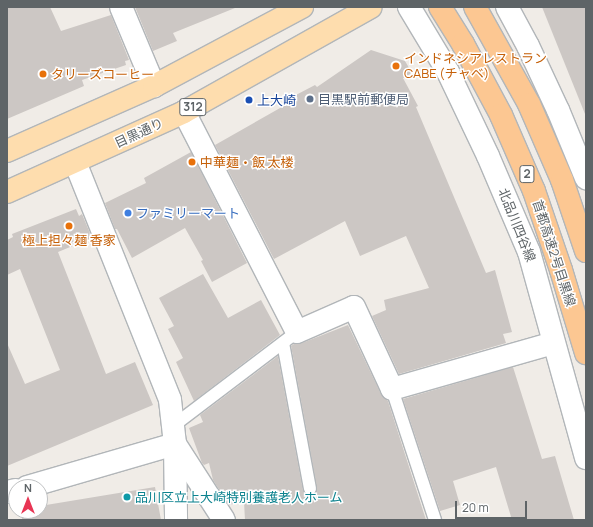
<!DOCTYPE html>
<meta charset="utf-8">
<style>
body{margin:0}
#map{position:relative;width:593px;height:527px;overflow:hidden;background:#f0ece7;font-family:Manrope,"Noto Sans JP",sans-serif}
div>[style]{position:absolute}
.building>*{inset:0;background:#ccc7c4}
.roads{filter:drop-shadow(1px 0 #b2b6b9) drop-shadow(-1px 0 #b2b6b9) drop-shadow(0 1px #b2b6b9) drop-shadow(0 -1px #b2b6b9)}
.lane>*{height:12px;margin:-6px;padding:0 6px;transform-origin:6px;border-radius:6px;background:#fff}
.street>*{height:22px;margin:-11px;padding:0 11px;transform-origin:11px;border-radius:11px;background:#fff}
.secondary>*{height:22px;margin:-11px;padding:0 11px;transform-origin:11px;border-radius:11px;background:#fff}
.primary>*{height:22px;margin:-11px;padding:0 11px;transform-origin:11px;border-radius:11px;background:#feddae}
.highway>*{height:22px;margin:-11px;padding:0 11px;transform-origin:11px;border-radius:11px;background:#fcc792}
.dots>*{width:11px;height:11px;translate:-50% -50%;box-sizing:border-box;border:2px solid #fff;border-radius:50%}
span{translate:-50% -50%;white-space:nowrap;text-align:center;line-height:1.15;-webkit-text-stroke:3px #fff;paint-order:stroke}
.shield-label span{padding:1px 3px;background:#fff;border:1px solid;border-radius:3px;-webkit-text-stroke-width:0}
.shield-label{font-size:12px;color:#5e6467;font-weight:700}
.food-label{font-size:13px;color:#c56008}
.left{translate:0 -50%;text-align:left}
.service-label{font-size:13px;color:#4e5e75}
.transit-label{font-size:13px;color:#164399}
.street-label{font-size:13px;color:#5e6467}
.shop-label{font-size:13px;color:#366cbe}
.culture-label{font-size:13px;color:#0d838f}
.frame{position:absolute;inset:0;border:8px solid #5e6467;pointer-events:none}
.north{position:absolute;left:8px;top:479px;width:40px;height:40px;box-sizing:border-box;background:#fff;border:1px solid #bfc1c2;border-radius:50%;rotate:0deg;font-size:11px;font-weight:700;line-height:16px;text-align:center;color:#5e6467}
.north::after{content:'';display:block;margin:auto;width:14px;height:18px;background:#e83554;clip-path:polygon(50% 0,100% 100%,50% 72%,0 100%)}
.scale{position:absolute;left:455px;top:501px;width:72px;height:18px;box-sizing:border-box;border:2px solid #5e6467;border-top:0;padding-left:5px;font-size:12px;line-height:14px;white-space:nowrap;color:#5e6467;-webkit-text-stroke:3px #fff;paint-order:stroke}
</style>
<div id="map">
<div class="building">
<div style="clip-path:polygon(7px 7px,50px 7px,61px 31px,111px 15px,129px 60px,125px 61px,126px 65px,82px 80px,84px 86px,7px 119px)"></div>
<div style="clip-path:polygon(135px 7px,235px 7px,235px 8px,173px 33px,177px 41px,153px 51px)"></div>
<div style="clip-path:polygon(542px 7px,586px 7px,586px 113px,585px 114px)"></div>
<div style="clip-path:polygon(371px 50px,405px 61px,412px 73px,403px 78px,418px 106px,416px 107px,486px 273px,495px 270px,512px 332px,503px 334px,506px 343px,399px 374px,372px 316px,386px 310px,384px 300px,429px 288px,406px 236px,360px 256px,345px 221px,274px 259px,215px 145px,296px 99px,294px 96px,315px 85px,317px 87px)"></div>
<div style="clip-path:polygon(191px 152px,247px 263px,212px 282px,201px 261px,203px 260px,185px 228px,132px 258px,117px 229px,115px 229px,105px 203px,146px 183px,144px 178px)"></div>
<div style="clip-path:polygon(76px 209px,79px 216px,82px 214px,92px 238px,58px 252px,106px 374px,135px 362px,153px 405px,7px 466px,7px 343px,25px 384px,60px 370px,20px 269px,7px 275px,7px 240px,13px 237px,12px 234px)"></div>
<div style="clip-path:polygon(203px 274px,228px 318px,261px 300px,280px 335px,194px 401px,176px 362px,183px 358px,168px 329px,174px 326px,159px 298px)"></div>
<div style="clip-path:polygon(348px 325px,381px 394px,388px 401px,426px 520px,245px 520px,244px 502px,229px 505px,213px 480px,209px 463px,204px 465px,202px 463px,189px 428px,203px 422px,200px 415px,278px 356px,303px 490px,307px 496px,315px 495px,317px 488px,291px 346px,294px 344px,302px 343px)"></div>
<div style="clip-path:polygon(513px 367px,542px 459px,555px 456px,574px 520px,512px 520px,496px 467px,453px 481px,460px 505px,440px 511px,403px 399px)"></div>
<div style="clip-path:polygon(155px 487px,161px 520px,22px 520px,22px 511px,40px 511px,40px 506px)"></div>
</div>
<div class="roads">
<div class="lane">
<div style="left:283px;top:343px;width:148px;rotate:79.5deg"></div>
<div style="left:392px;top:389px;width:138px;rotate:71.8deg"></div>
<div style="left:173px;top:426px;width:156px;rotate:-37.2deg"></div>
</div>
<div class="street">
<div style="left:121px;top:7px;width:86px;rotate:67.3deg"></div>
<div style="left:184px;top:112px;width:247px;rotate:62.8deg"></div>
<div style="left:297px;top:332px;width:62px;rotate:-23.7deg"></div>
<div style="left:354px;top:307px;width:90px;rotate:65.1deg"></div>
<div style="left:392px;top:389px;width:167px;rotate:-15.9deg"></div>
<div style="left:75px;top:162px;width:256px;rotate:68.2deg"></div>
<div style="left:170px;top:400px;width:44px;rotate:83.5deg"></div>
<div style="left:175px;top:444px;width:76px;rotate:89.2deg"></div>
<div style="left:175px;top:444px;width:90px;rotate:57.2deg"></div>
<div style="left:27px;top:487px;width:154px;rotate:-16.2deg"></div>
<div style="left:7px;top:492px;width:9px;rotate:-13deg"></div>
</div>
<div class="secondary">
<div style="left:409px;top:7px;width:76px;rotate:59deg"></div>
<div style="left:448px;top:72px;width:93px;rotate:64.5deg"></div>
<div style="left:488px;top:156px;width:104px;rotate:66.9deg"></div>
<div style="left:529px;top:252px;width:214px;rotate:74.5deg"></div>
<div style="left:507px;top:7px;width:44px;rotate:61.7deg"></div>
<div style="left:528px;top:46px;width:71px;rotate:64.9deg"></div>
<div style="left:558px;top:110px;width:74px;rotate:67.6deg"></div>
</div>
<div class="primary">
<div style="left:7px;top:151px;width:161px;rotate:-23.9deg"></div>
<div style="left:154px;top:86px;width:168px;rotate:-28.1deg"></div>
<div style="left:7px;top:192px;width:194px;rotate:-24.3deg"></div>
<div style="left:184px;top:112px;width:214px;rotate:-29.3deg"></div>
</div>
<div class="highway">
<div style="left:440px;top:7px;width:44px;rotate:58.1deg"></div>
<div style="left:463px;top:44px;width:81px;rotate:61.8deg"></div>
<div style="left:501px;top:115px;width:83px;rotate:66.5deg"></div>
<div style="left:534px;top:191px;width:83px;rotate:71.1deg"></div>
<div style="left:561px;top:270px;width:87px;rotate:73.2deg"></div>
<div style="left:475px;top:7px;width:111px;rotate:60.9deg"></div>
<div style="left:529px;top:104px;width:83px;rotate:66.5deg"></div>
<div style="left:562px;top:180px;width:75px;rotate:71.3deg"></div>
</div>
</div>
<div class="dots">
<div style="left:396px;top:66px;background:#e8710a"></div>
<div style="left:43px;top:74px;background:#e8710a"></div>
<div style="left:310px;top:99px;background:#5c6f8a"></div>
<div style="left:249px;top:100px;background:#1a4fb4"></div>
<div style="left:192px;top:162px;background:#e8710a"></div>
<div style="left:128px;top:213px;background:#3f7fe0"></div>
<div style="left:69px;top:226px;background:#e8710a"></div>
<div style="left:127px;top:497px;background:#0f9aa8"></div>
</div>
<div class="shield-label">
<span style="left:193px;top:107px">312</span>
<span style="left:527px;top:174px">2</span>
</div>
<div class="food-label">
<span class="left" style="left:404px;top:66px">インドネシアレストラン<br>CABE (チャベ)</span>
<span class="left" style="left:51px;top:74px">タリーズコーヒー</span>
<span class="left" style="left:200px;top:162px">中華麺・飯 太楼</span>
<span style="left:69px;top:240px">極上担々麺 香家</span>
</div>
<div class="service-label">
<span class="left" style="left:318px;top:99px">目黒駅前郵便局</span>
</div>
<div class="transit-label">
<span class="left" style="left:257px;top:100px">上大崎</span>
</div>
<div class="street-label">
<span style="left:139px;top:133px;rotate:-25deg">目黒通り</span>
<span style="left:517px;top:225px;rotate:68deg">北品川四谷線</span>
<span style="left:554px;top:253px;rotate:72deg">首都高速2号目黒線</span>
</div>
<div class="shop-label">
<span class="left" style="left:136px;top:213px">ファミリーマート</span>
</div>
<div class="culture-label">
<span class="left" style="left:135px;top:497px">品川区立上大崎特別養護老人ホーム</span>
</div>
<div class="frame"></div>
<div class="north">N</div>
<div class="scale">20 m</div>
</div>
